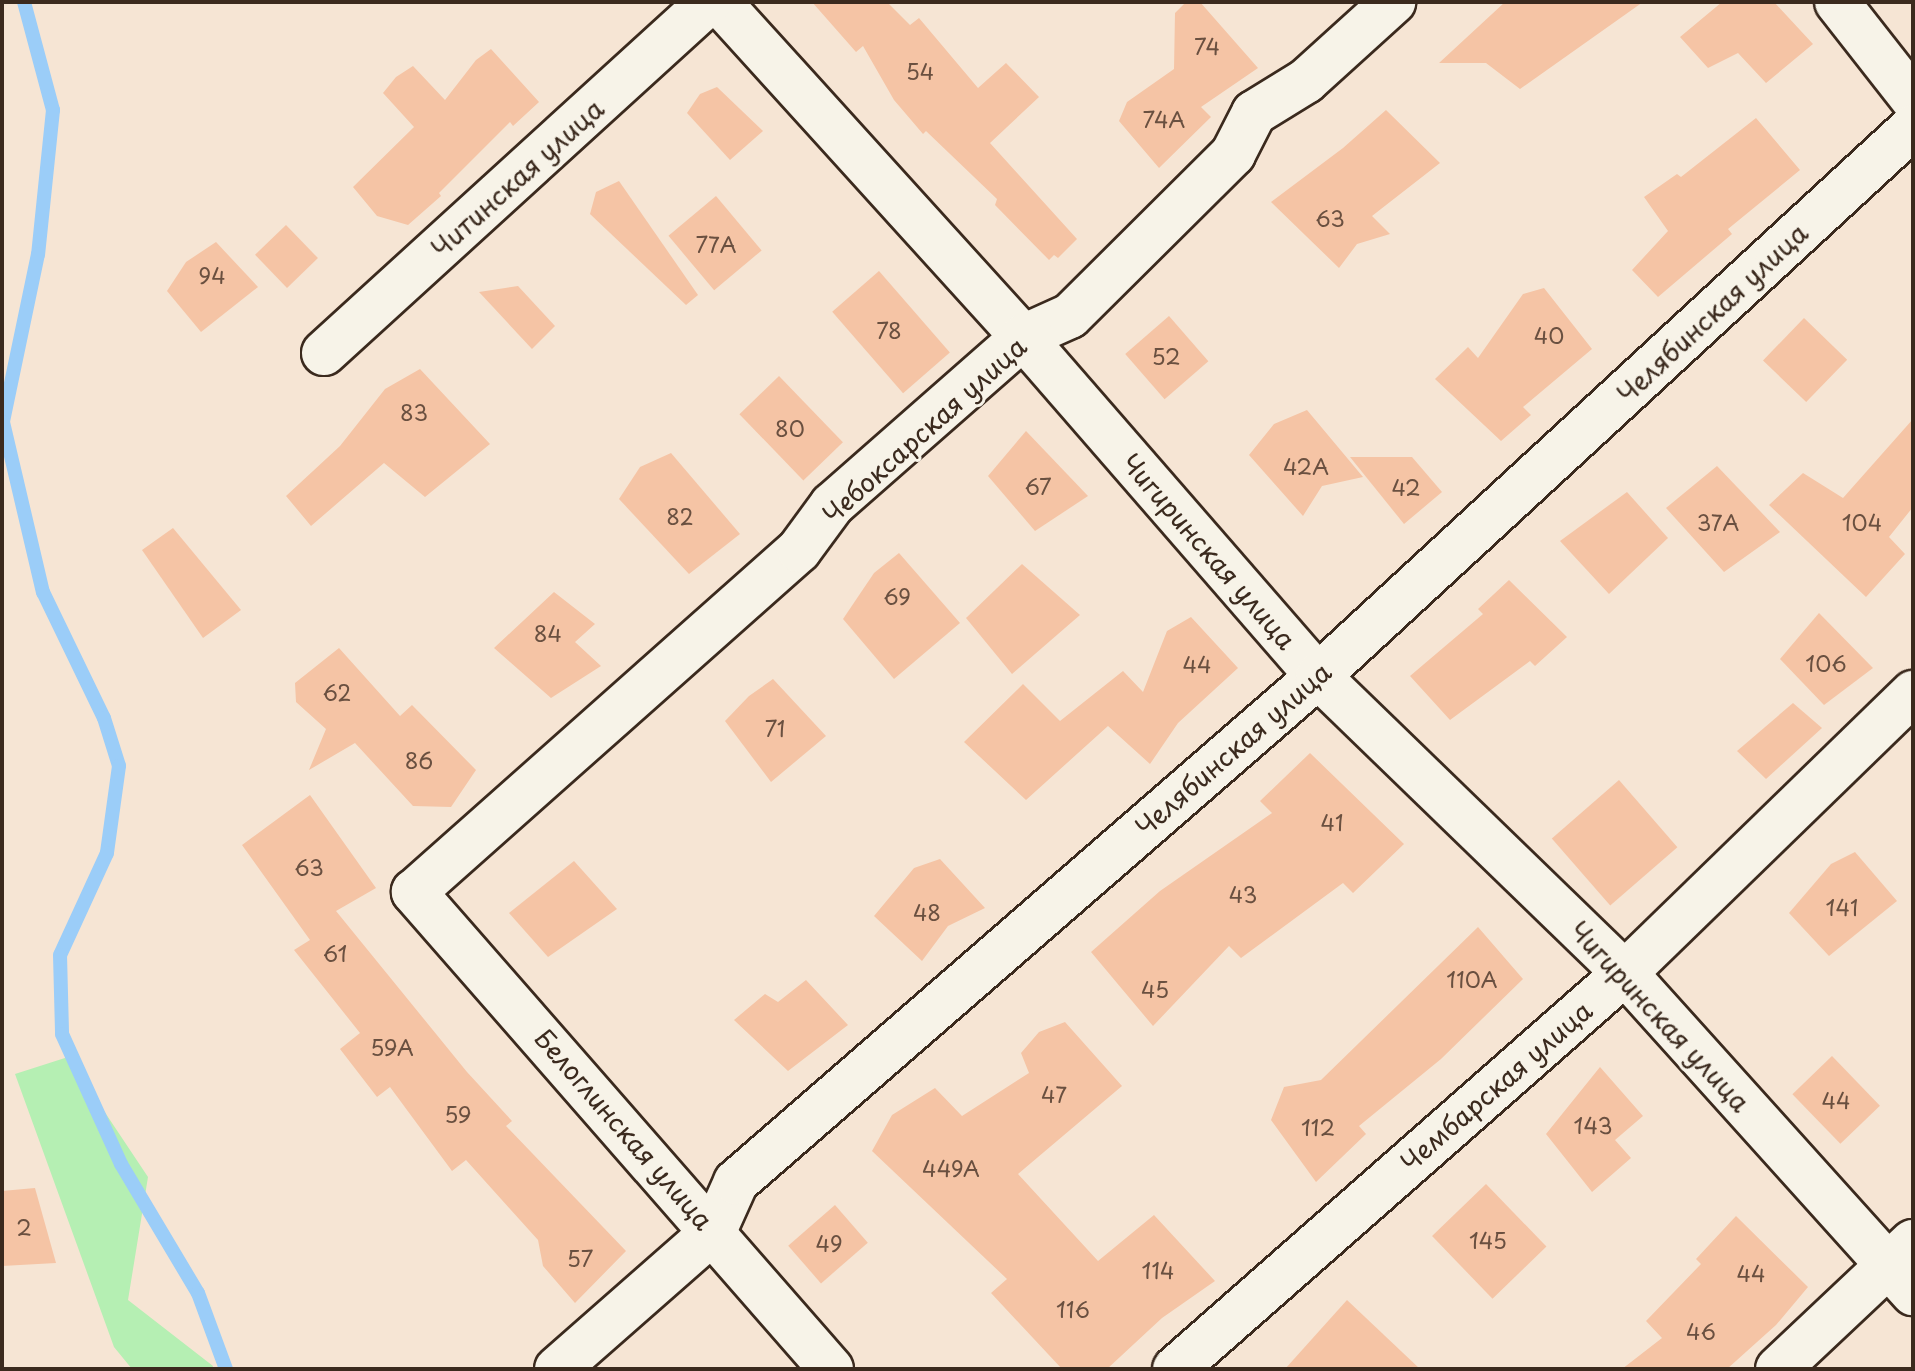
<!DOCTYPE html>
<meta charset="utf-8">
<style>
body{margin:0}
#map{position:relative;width:1915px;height:1371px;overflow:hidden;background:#f6e5d4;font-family:"Playpen Sans",sans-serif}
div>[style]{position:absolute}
.green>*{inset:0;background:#b5efb3}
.stream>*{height:14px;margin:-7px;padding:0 7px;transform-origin:7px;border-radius:7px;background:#9bcdf8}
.building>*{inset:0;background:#f5c4a5;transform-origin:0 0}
.roads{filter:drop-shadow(2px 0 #3b2a1e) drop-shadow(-2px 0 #3b2a1e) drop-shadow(0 2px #3b2a1e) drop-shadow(0 -2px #3b2a1e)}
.minor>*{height:44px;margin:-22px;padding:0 22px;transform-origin:22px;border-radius:22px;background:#f7f3e8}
span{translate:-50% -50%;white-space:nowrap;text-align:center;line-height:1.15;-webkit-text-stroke:6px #f7f3e8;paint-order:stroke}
.number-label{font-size:22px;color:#6a5040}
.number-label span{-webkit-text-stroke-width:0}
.street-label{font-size:26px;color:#3b2a1e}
.frame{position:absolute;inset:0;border:4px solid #3b2a1e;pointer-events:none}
</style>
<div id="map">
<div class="green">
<div style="clip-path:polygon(68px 1057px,148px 1177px,128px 1300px,213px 1366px,212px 1369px,132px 1369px,114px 1347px,15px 1074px)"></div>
</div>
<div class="stream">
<div style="left:24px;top:2px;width:112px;rotate:75deg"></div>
<div style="left:53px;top:110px;width:145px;rotate:95.9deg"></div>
<div style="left:38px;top:254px;width:172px;rotate:101.8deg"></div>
<div style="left:3px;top:422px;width:175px;rotate:76.8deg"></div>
<div style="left:43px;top:592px;width:140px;rotate:64.2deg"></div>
<div style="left:104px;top:718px;width:50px;rotate:72.6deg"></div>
<div style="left:119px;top:766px;width:88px;rotate:97.9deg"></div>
<div style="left:107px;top:853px;width:112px;rotate:114.7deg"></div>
<div style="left:60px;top:955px;width:79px;rotate:88.5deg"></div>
<div style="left:62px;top:1034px;width:143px;rotate:65.6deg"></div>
<div style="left:121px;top:1164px;width:150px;rotate:59.2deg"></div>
<div style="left:198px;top:1293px;width:81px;rotate:69.8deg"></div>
</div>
<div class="building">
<div style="clip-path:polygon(812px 2px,887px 2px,910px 25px,919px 18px,978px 88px,1006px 63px,1039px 97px,990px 143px,1077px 239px,1058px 258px,1054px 255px,1049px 260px,995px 205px,997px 199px,926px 131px,923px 134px,894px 100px,863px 46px,856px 52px)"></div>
<div style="clip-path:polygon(1186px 2px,1200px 2px,1258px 68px,1201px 107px,1211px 117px,1159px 168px,1119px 121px,1127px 102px,1174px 69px,1175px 13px)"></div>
<div style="clip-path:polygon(1505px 2px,1643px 2px,1520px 89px,1486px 63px,1439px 63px)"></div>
<div style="clip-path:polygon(1722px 2px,1774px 2px,1813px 44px,1766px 83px,1738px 53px,1708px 68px,1680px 37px)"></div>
<div style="clip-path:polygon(491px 49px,539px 102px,513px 126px,510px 122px,439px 193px,441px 196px,408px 225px,377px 216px,353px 187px,414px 127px,383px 93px,396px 77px,413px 66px,445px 100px,476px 60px)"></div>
<div style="clip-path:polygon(717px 87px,763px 131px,730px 160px,687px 113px,700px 94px)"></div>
<div style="clip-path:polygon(1386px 110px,1440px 163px,1372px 216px,1390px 234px,1357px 244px,1339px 268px,1271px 202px,1343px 148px)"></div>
<div style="clip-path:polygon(1756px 118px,1800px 170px,1728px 229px,1732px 234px,1658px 297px,1632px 270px,1668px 231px,1644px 197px,1677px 174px,1681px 177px)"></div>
<div style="clip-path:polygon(619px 181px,698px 295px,686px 305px,590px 214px,596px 192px)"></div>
<div style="left:716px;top:196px;width:71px;height:62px;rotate:50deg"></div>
<div style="left:286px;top:225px;width:46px;height:43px;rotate:46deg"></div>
<div style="clip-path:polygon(216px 242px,258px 287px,201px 332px,167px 291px,186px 262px)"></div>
<div style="left:879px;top:271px;width:108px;height:62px;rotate:49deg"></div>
<div style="clip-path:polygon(518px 286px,555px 326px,532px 349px,479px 292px)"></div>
<div style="clip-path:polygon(1544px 288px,1592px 349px,1523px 407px,1531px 415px,1501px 441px,1435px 379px,1468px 347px,1478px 358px,1523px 294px)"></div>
<div style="left:1169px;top:316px;width:60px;height:58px;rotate:49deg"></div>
<div style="left:1804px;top:318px;width:60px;height:59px;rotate:44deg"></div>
<div style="clip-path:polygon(420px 369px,490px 444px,425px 497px,384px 463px,311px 526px,286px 496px,340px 446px,385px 389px)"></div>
<div style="left:779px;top:376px;width:92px;height:55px;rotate:46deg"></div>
<div style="clip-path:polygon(1307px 410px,1363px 477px,1322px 486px,1303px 516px,1249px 455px,1274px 424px)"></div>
<div style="clip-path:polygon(1913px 419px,1913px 507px,1889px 537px,1905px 554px,1866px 597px,1769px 505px,1803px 473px,1843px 498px)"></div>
<div style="clip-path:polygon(1026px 431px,1088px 496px,1035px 531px,988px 476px)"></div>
<div style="clip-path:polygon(671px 453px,740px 534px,689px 574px,619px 499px,640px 467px)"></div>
<div style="clip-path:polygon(1350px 457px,1412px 457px,1442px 492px,1404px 524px)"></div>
<div style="clip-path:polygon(1717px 466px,1780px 532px,1724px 572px,1666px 508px)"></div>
<div style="clip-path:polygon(1627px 492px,1668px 538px,1609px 594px,1560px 541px)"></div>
<div style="clip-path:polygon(173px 528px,241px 610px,203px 638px,142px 550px)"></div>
<div style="clip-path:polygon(899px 553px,960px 623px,894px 679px,843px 619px,874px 573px)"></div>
<div style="clip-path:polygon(1022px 564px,1080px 615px,1012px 674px,966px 618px)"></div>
<div style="clip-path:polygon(1509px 580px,1567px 637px,1535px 666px,1530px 661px,1450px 720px,1410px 676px,1483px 614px,1478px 609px)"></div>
<div style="clip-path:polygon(554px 592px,595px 624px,575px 642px,601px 666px,551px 698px,494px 648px)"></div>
<div style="clip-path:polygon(1819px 613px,1873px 668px,1824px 705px,1780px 659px)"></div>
<div style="clip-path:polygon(1191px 617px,1238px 668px,1178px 723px,1150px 764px,1108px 726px,1026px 800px,964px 742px,1023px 684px,1060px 721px,1123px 671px,1143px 692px,1167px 631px)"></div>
<div style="clip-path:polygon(339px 648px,400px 716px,412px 705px,476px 770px,451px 807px,413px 806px,355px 743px,309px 770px,326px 729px,296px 702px,295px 683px)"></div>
<div style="clip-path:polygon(773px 679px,826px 736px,771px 782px,725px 721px,749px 696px)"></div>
<div style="clip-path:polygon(1793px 703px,1822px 728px,1766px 779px,1737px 751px)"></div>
<div style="clip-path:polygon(1310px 753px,1404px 844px,1353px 893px,1343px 883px,1241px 958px,1229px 946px,1153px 1026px,1091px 952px,1160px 891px,1272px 813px,1260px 801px)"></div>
<div style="left:1619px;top:780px;width:89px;height:89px;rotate:49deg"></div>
<div style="clip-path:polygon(310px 795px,376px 888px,336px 911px,467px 1072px,512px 1121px,506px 1126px,626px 1251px,575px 1303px,543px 1266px,538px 1240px,466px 1160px,452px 1171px,390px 1087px,377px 1097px,340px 1049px,360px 1033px,294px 950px,310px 940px,242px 845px)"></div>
<div style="clip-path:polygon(1855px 852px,1897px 901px,1829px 956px,1789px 913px,1831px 864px)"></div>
<div style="clip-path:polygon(940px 859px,985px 908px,948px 926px,922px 961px,874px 916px,914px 868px)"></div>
<div style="clip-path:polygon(574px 861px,617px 909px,548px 957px,509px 913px)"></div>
<div style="clip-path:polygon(1478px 927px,1523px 979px,1441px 1059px,1359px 1126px,1366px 1134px,1316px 1182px,1271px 1120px,1284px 1087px,1321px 1080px)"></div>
<div style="clip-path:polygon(806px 980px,848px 1025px,788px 1071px,734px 1020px,765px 994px,778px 1002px)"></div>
<div style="clip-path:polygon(1065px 1022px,1122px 1086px,1018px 1174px,1098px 1261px,1154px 1215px,1215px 1281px,1162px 1318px,1107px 1369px,1062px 1369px,991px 1293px,1007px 1279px,872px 1151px,892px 1115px,935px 1088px,962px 1116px,1029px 1073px,1021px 1053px,1039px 1032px)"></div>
<div style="left:1832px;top:1056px;width:69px;height:55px;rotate:46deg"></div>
<div style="clip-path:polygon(1600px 1067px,1643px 1116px,1615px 1140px,1631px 1158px,1592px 1192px,1546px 1134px)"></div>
<div style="left:1486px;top:1184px;width:87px;height:75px;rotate:46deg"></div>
<div style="clip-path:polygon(35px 1188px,56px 1263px,2px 1266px,2px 1191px)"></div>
<div style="left:835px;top:1205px;width:50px;height:62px;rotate:49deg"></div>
<div style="clip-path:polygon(1736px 1216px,1808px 1287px,1776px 1325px,1727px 1369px,1622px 1369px,1662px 1338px,1646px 1321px,1701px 1264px,1696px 1259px)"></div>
<div style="clip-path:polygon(1347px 1300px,1420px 1369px,1285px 1369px)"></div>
</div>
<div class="roads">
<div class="minor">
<div style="left:719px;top:2px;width:452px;rotate:47.8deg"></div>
<div style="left:1023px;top:337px;width:449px;rotate:49deg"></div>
<div style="left:1318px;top:676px;width:427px;rotate:44.1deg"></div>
<div style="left:1625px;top:973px;width:431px;rotate:48deg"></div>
<div style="left:1837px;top:2px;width:123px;rotate:51.9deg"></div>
<div style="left:324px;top:353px;width:521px;rotate:-42.36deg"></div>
<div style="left:557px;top:1369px;width:209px;rotate:-41.3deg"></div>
<div style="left:714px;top:1231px;width:54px;rotate:-65.8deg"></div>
<div style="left:736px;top:1182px;width:771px;rotate:-41deg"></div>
<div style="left:1318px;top:676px;width:810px;rotate:-42.7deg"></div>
<div style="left:831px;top:1369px;width:634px;rotate:-131.16deg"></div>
<div style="left:414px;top:892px;width:515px;rotate:-41.62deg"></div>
<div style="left:799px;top:550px;width:56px;rotate:-53.7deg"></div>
<div style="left:832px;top:505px;width:254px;rotate:-41.3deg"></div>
<div style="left:1023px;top:337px;width:51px;rotate:-24.1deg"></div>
<div style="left:1070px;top:316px;width:230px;rotate:-44.8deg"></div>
<div style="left:1233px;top:154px;width:46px;rotate:-62.9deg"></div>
<div style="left:1254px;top:113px;width:61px;rotate:-31.6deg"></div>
<div style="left:1306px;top:81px;width:118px;rotate:-42.2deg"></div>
<div style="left:1175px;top:1369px;width:599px;rotate:-41.35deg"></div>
<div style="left:1625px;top:973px;width:402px;rotate:-44.2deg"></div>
<div style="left:1778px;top:1369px;width:185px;rotate:-43.3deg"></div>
</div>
</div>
<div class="number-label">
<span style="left:1207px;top:46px">74</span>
<span style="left:920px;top:71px">54</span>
<span style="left:1164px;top:119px">74А</span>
<span style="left:1330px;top:218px">63</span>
<span style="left:716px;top:244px">77А</span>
<span style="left:212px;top:275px">94</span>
<span style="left:889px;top:330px">78</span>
<span style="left:1549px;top:335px">40</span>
<span style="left:1166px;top:356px">52</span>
<span style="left:414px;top:412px">83</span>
<span style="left:790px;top:428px">80</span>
<span style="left:1306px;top:466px">42А</span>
<span style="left:1038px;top:486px">67</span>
<span style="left:1406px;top:487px">42</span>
<span style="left:680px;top:516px">82</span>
<span style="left:1718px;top:522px">37А</span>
<span style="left:1862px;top:522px">104</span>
<span style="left:897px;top:596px">69</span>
<span style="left:548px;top:633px">84</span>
<span style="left:1826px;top:663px">106</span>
<span style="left:1197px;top:664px">44</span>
<span style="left:337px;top:692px">62</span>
<span style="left:775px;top:728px">71</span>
<span style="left:419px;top:760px">86</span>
<span style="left:1332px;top:822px">41</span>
<span style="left:309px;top:867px">63</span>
<span style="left:1243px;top:894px">43</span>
<span style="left:1842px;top:907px">141</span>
<span style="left:927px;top:912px">48</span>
<span style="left:335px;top:953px">61</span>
<span style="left:1472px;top:979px">110А</span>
<span style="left:1155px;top:989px">45</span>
<span style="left:392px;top:1047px">59А</span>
<span style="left:1054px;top:1094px">47</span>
<span style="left:1836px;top:1100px">44</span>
<span style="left:458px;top:1114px">59</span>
<span style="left:1593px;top:1125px">143</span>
<span style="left:1318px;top:1127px">112</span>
<span style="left:951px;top:1168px">449А</span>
<span style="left:24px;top:1227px">2</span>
<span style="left:1488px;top:1240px">145</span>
<span style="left:829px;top:1243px">49</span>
<span style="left:580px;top:1258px">57</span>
<span style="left:1158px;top:1270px">114</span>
<span style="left:1751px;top:1273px">44</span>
<span style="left:1073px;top:1309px">116</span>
<span style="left:1701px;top:1331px">46</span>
</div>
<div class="street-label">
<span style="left:517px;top:178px;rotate:-42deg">Читинская улица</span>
<span style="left:1712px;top:313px;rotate:-43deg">Челябинская улица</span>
<span style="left:924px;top:430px;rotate:-42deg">Чебоксарская улица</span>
<span style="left:1209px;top:551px;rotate:49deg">Чигиринская улица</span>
<span style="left:1233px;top:749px;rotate:-41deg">Челябинская улица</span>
<span style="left:1660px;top:1016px;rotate:47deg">Чигиринская улица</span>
<span style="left:1496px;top:1086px;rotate:-41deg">Чембарская улица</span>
<span style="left:624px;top:1129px;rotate:49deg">Белоглинская улица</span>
</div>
<div class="frame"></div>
</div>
